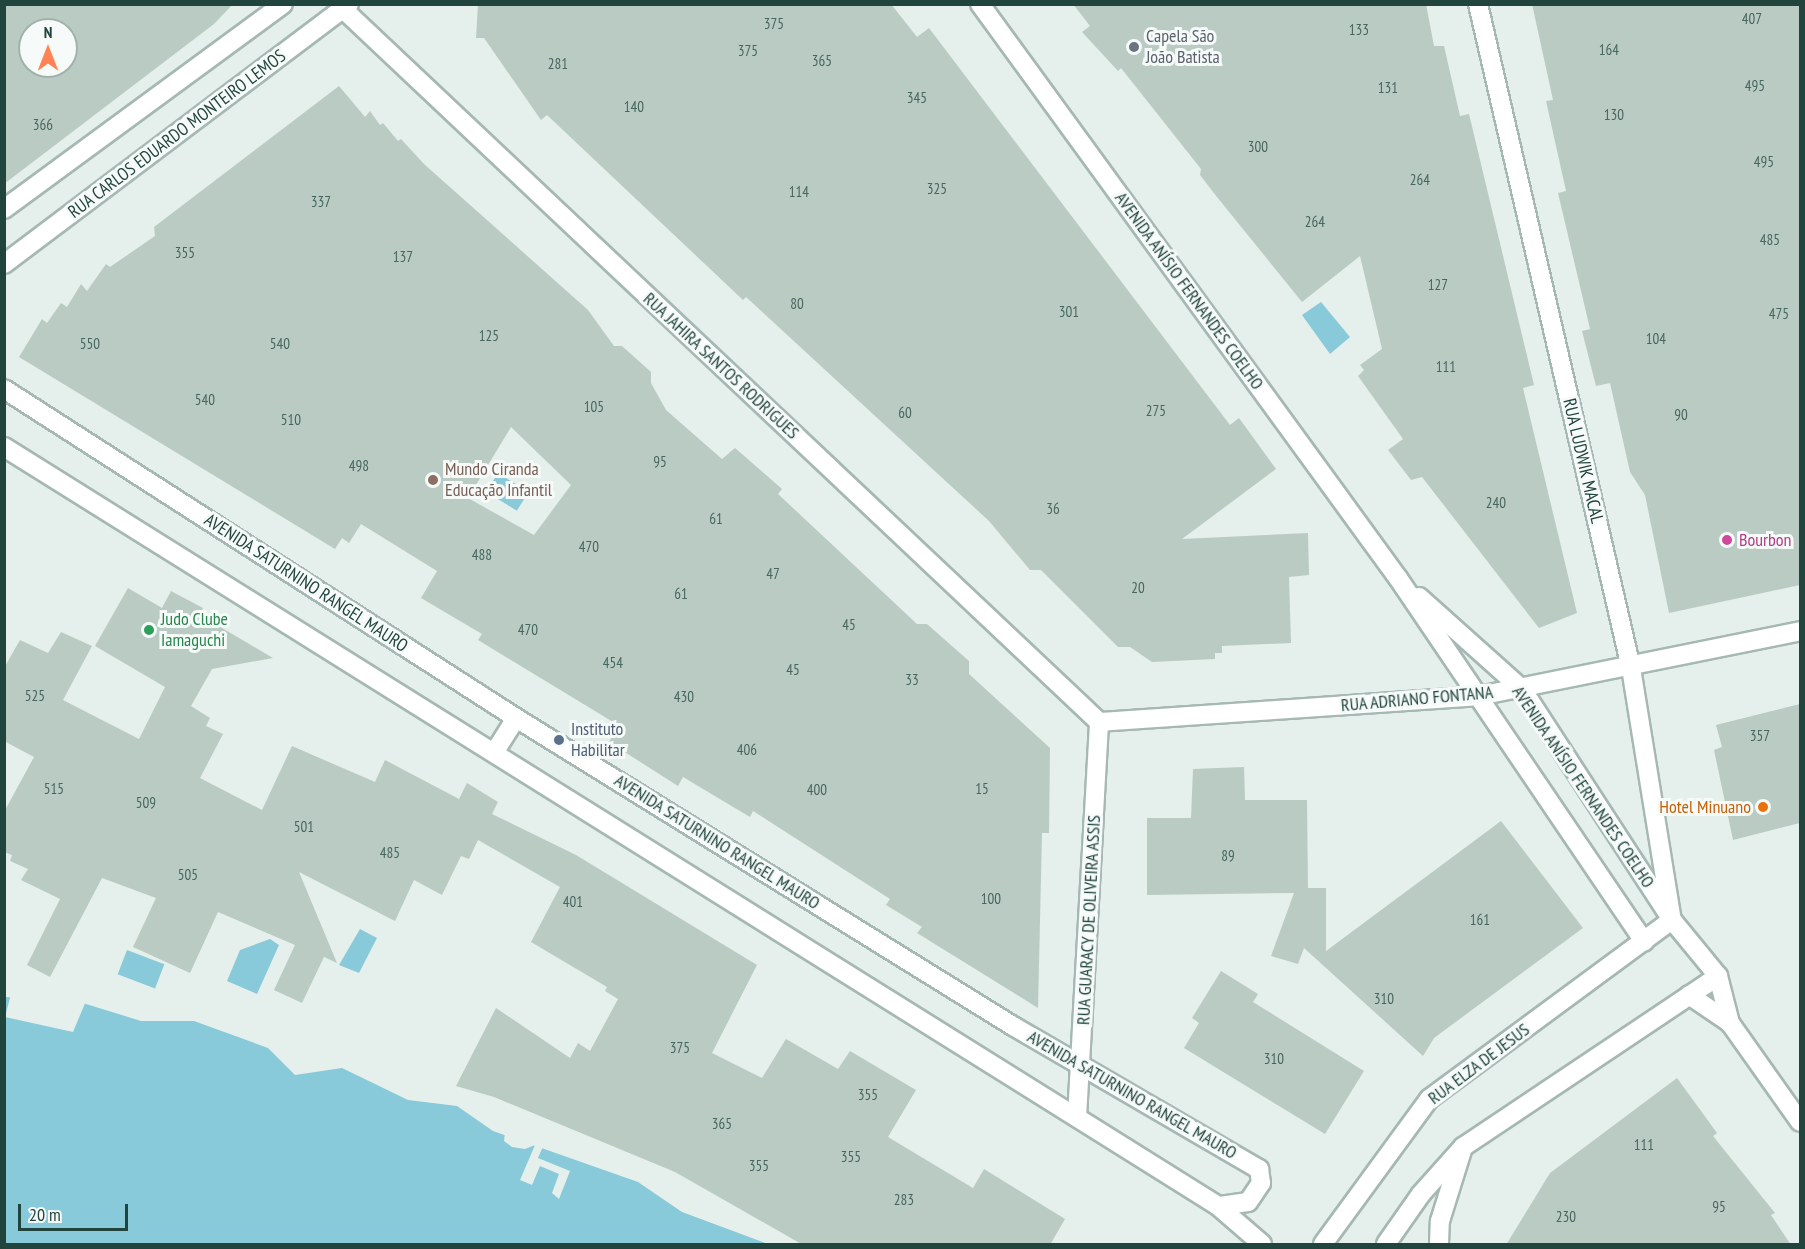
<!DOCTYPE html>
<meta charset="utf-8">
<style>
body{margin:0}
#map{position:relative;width:1805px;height:1249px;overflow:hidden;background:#e5efeb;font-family:"PT Sans Narrow",sans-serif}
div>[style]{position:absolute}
.water>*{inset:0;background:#88cad9;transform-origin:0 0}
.pier>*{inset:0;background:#e5efeb}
.building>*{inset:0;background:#bacbc4}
.roads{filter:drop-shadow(2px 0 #a6b8b3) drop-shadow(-2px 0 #a6b8b3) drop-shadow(0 2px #a6b8b3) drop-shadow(0 -2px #a6b8b3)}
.street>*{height:18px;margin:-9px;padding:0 9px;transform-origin:9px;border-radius:9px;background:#fff}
.secondary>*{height:18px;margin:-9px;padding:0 9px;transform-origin:9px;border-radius:9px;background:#fff}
.dots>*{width:16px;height:16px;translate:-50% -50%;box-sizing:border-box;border:3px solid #f6fbf9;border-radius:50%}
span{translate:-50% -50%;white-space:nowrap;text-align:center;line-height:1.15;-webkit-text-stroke:6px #f6fbf9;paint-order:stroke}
.number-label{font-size:15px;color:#47665e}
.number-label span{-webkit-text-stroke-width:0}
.worship-label{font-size:18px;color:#5b616d}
.left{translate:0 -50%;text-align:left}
.street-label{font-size:18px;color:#21443c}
.education-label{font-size:18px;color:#785e54}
.hotel-label{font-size:18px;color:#b23c85}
.leisure-label{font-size:18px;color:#27864d}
.service-label{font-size:18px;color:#4e5e75}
.food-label{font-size:18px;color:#c56008}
.right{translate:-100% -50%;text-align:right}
.frame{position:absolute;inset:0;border:6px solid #21443c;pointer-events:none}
.north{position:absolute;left:18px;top:18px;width:60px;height:60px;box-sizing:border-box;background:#f6fbf9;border:2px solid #a1b2ad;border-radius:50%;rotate:0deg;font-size:16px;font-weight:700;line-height:24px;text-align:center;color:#21443c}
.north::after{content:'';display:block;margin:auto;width:21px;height:27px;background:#ff8353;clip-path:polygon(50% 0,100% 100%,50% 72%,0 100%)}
.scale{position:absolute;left:18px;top:1204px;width:110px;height:27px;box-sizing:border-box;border:3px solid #21443c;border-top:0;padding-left:8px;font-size:18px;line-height:21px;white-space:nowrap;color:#21443c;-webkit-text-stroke:4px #f6fbf9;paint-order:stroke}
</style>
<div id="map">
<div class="water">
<div style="clip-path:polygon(1321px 302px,1350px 337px,1330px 354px,1302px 315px)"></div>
<div style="left:498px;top:473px;width:36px;height:22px;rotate:32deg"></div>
<div style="clip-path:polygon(360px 929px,377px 938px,359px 973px,339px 965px)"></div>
<div style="clip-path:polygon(270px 939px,279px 945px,257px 994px,227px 981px,240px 950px)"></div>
<div style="left:127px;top:950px;width:40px;height:26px;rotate:21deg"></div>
<div style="clip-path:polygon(5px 997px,70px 999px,141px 1021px,194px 1021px,268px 1048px,295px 1075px,342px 1068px,408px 1100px,457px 1106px,493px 1131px,638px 1182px,682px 1212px,768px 1244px,5px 1244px)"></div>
</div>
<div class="pier">
<div style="clip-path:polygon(11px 994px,70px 996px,86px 1001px,73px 1032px,5px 1017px)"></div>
<div style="clip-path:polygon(505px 1132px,544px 1144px,538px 1158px,570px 1171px,559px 1199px,552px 1193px,559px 1174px,540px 1166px,532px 1185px,520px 1180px,535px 1145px,525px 1149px,512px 1147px,504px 1141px)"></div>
</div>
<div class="building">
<div style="clip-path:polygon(evenodd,4px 4px,233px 4px,214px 24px,4px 184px,4px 4px,30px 30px,66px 30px,66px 66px,30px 66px,30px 30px)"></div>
<div style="clip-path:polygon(478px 4px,891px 4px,917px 37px,929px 28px,1230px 425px,1239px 418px,1276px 469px,1182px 539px,1308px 533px,1309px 575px,1289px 577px,1291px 643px,1222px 646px,1222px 653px,1215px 653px,1215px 659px,1152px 662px,1130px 647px,1118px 647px,1041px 570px,1030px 570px,989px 521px,746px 297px,743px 300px,547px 115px,541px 120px,484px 38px,476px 38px)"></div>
<div style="clip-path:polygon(1073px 4px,1426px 4px,1434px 46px,1444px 46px,1460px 116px,1469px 114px,1534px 385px,1523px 388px,1577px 613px,1539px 628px,1422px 477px,1411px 480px,1388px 450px,1403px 439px,1358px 376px,1364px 370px,1360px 365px,1382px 349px,1360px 256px,1302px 302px,1217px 197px,1200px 175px,1201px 169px,1121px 68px,1118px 71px,1082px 32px,1090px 26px)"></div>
<div style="clip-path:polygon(1532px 4px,1800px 4px,1800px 585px,1669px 613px,1645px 495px,1630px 472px,1610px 383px,1596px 386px,1582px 331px,1590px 329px,1558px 193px,1566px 191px,1546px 101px,1553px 100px)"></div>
<div style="clip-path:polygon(evenodd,339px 86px,365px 117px,370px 111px,380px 125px,383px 123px,398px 141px,401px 139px,424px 164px,588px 310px,614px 346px,622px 346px,651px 372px,651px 383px,666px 410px,722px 459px,735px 448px,782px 489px,778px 494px,917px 624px,927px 624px,969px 661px,969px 674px,1050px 748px,1049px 833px,1042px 833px,1038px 1008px,917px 933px,922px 927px,886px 905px,890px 899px,753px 811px,750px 817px,683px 777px,678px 786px,609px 742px,618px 725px,478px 640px,482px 634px,421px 598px,437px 571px,361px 524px,349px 543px,342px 538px,335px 549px,19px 357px,42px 319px,47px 323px,61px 303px,67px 307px,81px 284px,87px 291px,106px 264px,110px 267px,155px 236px,154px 227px,339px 86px,511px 427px,571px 485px,534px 535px,468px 498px,511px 427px)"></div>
<div style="clip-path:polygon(128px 588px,162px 608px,171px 591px,203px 608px,200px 615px,273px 658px,212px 669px,191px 706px,210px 718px,206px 726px,223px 734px,200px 778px,262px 810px,292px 746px,375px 782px,385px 760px,459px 799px,467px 783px,498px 802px,492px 814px,576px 855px,757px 965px,712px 1053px,762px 1078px,786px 1039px,838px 1069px,850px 1051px,916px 1090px,888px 1137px,973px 1188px,984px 1169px,1065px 1219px,1050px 1245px,803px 1245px,675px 1172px,494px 1097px,456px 1086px,496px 1008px,570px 1058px,578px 1043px,590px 1051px,618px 999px,605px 991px,607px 987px,531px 942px,560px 887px,478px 840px,469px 859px,461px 856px,442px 895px,414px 880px,395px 921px,299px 872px,337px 963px,324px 957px,302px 1003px,274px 990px,295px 945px,218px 912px,190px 973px,133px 947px,156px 898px,102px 878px,50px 977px,27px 965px,60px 899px,21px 880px,28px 869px,10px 861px,12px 855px,4px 852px,4px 812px,34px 757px,4px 741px,4px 668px,20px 640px,48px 653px,61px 632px,92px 646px,63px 700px,139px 739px,165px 687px,95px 646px)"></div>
<div style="clip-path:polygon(1800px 704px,1800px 823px,1733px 840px,1714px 750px,1722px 747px,1716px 725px)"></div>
<div style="clip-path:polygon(1244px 767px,1245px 800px,1307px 800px,1308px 888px,1326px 888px,1326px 951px,1501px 821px,1583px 928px,1434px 1038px,1423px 1056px,1304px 948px,1298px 964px,1271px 956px,1294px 893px,1147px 895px,1147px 818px,1191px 818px,1193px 769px)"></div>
<div style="clip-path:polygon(1221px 971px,1258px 994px,1253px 1002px,1364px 1071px,1325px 1134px,1184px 1048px,1199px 1023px,1192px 1018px)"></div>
<div style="clip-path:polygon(1677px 1078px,1717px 1133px,1713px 1136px,1775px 1213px,1771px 1215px,1791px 1245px,1506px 1245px,1550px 1173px)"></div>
</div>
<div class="roads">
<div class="street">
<div style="left:1478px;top:4px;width:681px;rotate:77.02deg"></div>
<div style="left:1631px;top:668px;width:255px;rotate:80.8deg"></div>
<div style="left:343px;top:9px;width:1039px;rotate:43.32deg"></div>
<div style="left:1099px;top:722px;width:381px;rotate:-3.9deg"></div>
<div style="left:1479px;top:696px;width:328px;rotate:-11.4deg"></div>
<div style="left:1077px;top:1117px;width:396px;rotate:-86.8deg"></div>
<div style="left:1439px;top:1244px;width:23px;rotate:-88deg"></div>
<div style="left:1440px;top:1221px;width:77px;rotate:-72.7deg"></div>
</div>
<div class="secondary">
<div style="left:980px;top:4px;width:710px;rotate:53.94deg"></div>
<div style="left:1398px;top:578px;width:439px;rotate:55.9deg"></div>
<div style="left:4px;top:209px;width:346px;rotate:-36.3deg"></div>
<div style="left:4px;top:264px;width:432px;rotate:-37deg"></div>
<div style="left:4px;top:389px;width:609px;rotate:32.72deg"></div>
<div style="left:516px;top:718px;width:585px;rotate:31.79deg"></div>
<div style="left:1013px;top:1026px;width:285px;rotate:30.2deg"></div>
<div style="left:1259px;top:1169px;width:14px;rotate:82deg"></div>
<div style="left:1261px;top:1183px;width:23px;rotate:124deg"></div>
<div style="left:1248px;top:1202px;width:30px;rotate:172deg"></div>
<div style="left:4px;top:447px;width:1432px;rotate:32.01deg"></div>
<div style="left:1218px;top:1206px;width:58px;rotate:40.8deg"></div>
<div style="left:1419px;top:597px;width:138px;rotate:41.8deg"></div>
<div style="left:1522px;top:689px;width:275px;rotate:57deg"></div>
<div style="left:1672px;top:920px;width:72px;rotate:50.6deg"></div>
<div style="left:1718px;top:976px;width:49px;rotate:75.7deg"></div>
<div style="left:494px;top:753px;width:41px;rotate:-57.8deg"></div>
<div style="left:1689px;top:995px;width:50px;rotate:34.3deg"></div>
<div style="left:1730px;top:1023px;width:121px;rotate:54.7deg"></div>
<div style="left:1323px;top:1244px;width:180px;rotate:-53.8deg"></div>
<div style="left:1429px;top:1099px;width:302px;rotate:-36.4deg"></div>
<div style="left:1386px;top:1244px;width:61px;rotate:-55deg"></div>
<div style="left:1421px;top:1194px;width:63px;rotate:-48.2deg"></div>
<div style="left:1463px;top:1147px;width:307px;rotate:-33.8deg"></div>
</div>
</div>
<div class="dots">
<div style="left:1134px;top:47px;background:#6b7280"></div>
<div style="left:433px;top:480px;background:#8d6e63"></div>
<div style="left:1727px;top:540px;background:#d1479c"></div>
<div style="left:149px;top:630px;background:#2e9e5b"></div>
<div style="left:559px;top:740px;background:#5c6f8a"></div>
<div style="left:1763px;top:807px;background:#e8710a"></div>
</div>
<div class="number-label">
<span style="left:1752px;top:19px">407</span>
<span style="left:774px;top:24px">375</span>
<span style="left:1359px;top:30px">133</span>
<span style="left:1609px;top:50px">164</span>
<span style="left:748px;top:51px">375</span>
<span style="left:822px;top:61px">365</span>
<span style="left:558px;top:64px">281</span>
<span style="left:1755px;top:86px">495</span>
<span style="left:1388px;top:88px">131</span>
<span style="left:917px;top:98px">345</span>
<span style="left:634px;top:107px">140</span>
<span style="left:1614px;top:115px">130</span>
<span style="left:43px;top:125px">366</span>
<span style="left:1258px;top:147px">300</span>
<span style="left:1764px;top:162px">495</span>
<span style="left:1420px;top:180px">264</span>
<span style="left:937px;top:189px">325</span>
<span style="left:799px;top:192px">114</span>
<span style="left:321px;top:202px">337</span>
<span style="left:1315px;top:222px">264</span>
<span style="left:1770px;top:240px">485</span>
<span style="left:185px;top:253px">355</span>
<span style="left:403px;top:257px">137</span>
<span style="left:1438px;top:285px">127</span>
<span style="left:797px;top:304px">80</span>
<span style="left:1069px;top:312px">301</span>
<span style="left:1779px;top:314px">475</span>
<span style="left:489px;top:336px">125</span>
<span style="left:1656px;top:339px">104</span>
<span style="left:90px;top:344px">550</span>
<span style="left:280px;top:344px">540</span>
<span style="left:1446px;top:367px">111</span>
<span style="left:205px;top:400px">540</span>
<span style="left:594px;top:407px">105</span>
<span style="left:1156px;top:411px">275</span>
<span style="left:905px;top:413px">60</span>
<span style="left:1681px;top:415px">90</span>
<span style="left:291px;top:420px">510</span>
<span style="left:660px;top:462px">95</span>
<span style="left:359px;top:466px">498</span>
<span style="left:1496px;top:503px">240</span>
<span style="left:1053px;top:509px">36</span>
<span style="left:716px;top:519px">61</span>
<span style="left:589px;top:547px">470</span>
<span style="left:482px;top:555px">488</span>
<span style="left:773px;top:574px">47</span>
<span style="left:1138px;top:588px">20</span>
<span style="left:681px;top:594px">61</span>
<span style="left:849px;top:625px">45</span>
<span style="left:528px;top:630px">470</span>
<span style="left:613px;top:663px">454</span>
<span style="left:793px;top:670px">45</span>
<span style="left:912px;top:680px">33</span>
<span style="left:35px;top:696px">525</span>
<span style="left:684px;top:697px">430</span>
<span style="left:1760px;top:736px">357</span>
<span style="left:747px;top:750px">406</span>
<span style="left:54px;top:789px">515</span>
<span style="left:982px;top:789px">15</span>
<span style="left:817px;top:790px">400</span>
<span style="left:146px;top:803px">509</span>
<span style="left:304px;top:827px">501</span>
<span style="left:390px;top:853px">485</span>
<span style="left:1228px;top:856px">89</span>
<span style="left:188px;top:875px">505</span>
<span style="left:991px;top:899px">100</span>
<span style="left:573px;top:902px">401</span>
<span style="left:1480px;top:920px">161</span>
<span style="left:1384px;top:999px">310</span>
<span style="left:680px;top:1048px">375</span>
<span style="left:1274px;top:1059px">310</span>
<span style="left:868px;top:1095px">355</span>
<span style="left:722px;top:1124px">365</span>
<span style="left:1644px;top:1145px">111</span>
<span style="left:851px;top:1157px">355</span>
<span style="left:759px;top:1166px">355</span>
<span style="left:904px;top:1200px">283</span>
<span style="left:1719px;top:1207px">95</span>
<span style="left:1566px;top:1217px">230</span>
</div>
<div class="worship-label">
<span class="left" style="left:1146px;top:47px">Capela São<br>João Batista</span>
</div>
<div class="street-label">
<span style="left:177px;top:134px;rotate:-37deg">RUA CARLOS EDUARDO MONTEIRO LEMOS</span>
<span style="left:1189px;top:291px;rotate:54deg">AVENIDA ANÍSIO FERNANDES COELHO</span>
<span style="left:721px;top:366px;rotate:43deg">RUA JAHIRA SANTOS RODRIGUES</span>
<span style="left:1583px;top:461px;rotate:77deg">RUA LUDWIK MACAL</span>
<span style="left:306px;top:583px;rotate:33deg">AVENIDA SATURNINO RANGEL MAURO</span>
<span style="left:1417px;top:699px;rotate:-5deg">RUA ADRIANO FONTANA</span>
<span style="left:1583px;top:787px;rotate:56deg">AVENIDA ANÍSIO FERNANDES COELHO</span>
<span style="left:717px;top:842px;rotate:32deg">AVENIDA SATURNINO RANGEL MAURO</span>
<span style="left:1089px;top:920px;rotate:-87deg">RUA GUARACY DE OLIVEIRA ASSIS</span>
<span style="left:1479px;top:1064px;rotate:-37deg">RUA ELZA DE JESUS</span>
<span style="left:1132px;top:1095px;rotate:30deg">AVENIDA SATURNINO RANGEL MAURO</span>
</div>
<div class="education-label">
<span class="left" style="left:445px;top:480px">Mundo Ciranda<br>Educação Infantil</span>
</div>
<div class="hotel-label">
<span class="left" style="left:1739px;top:540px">Bourbon</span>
</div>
<div class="leisure-label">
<span class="left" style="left:161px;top:630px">Judo Clube<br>Iamaguchi</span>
</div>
<div class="service-label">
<span class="left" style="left:571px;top:740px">Instituto<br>Habilitar</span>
</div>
<div class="food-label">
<span class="right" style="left:1751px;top:807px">Hotel Minuano</span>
</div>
<div class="frame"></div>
<div class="north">N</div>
<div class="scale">20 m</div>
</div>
